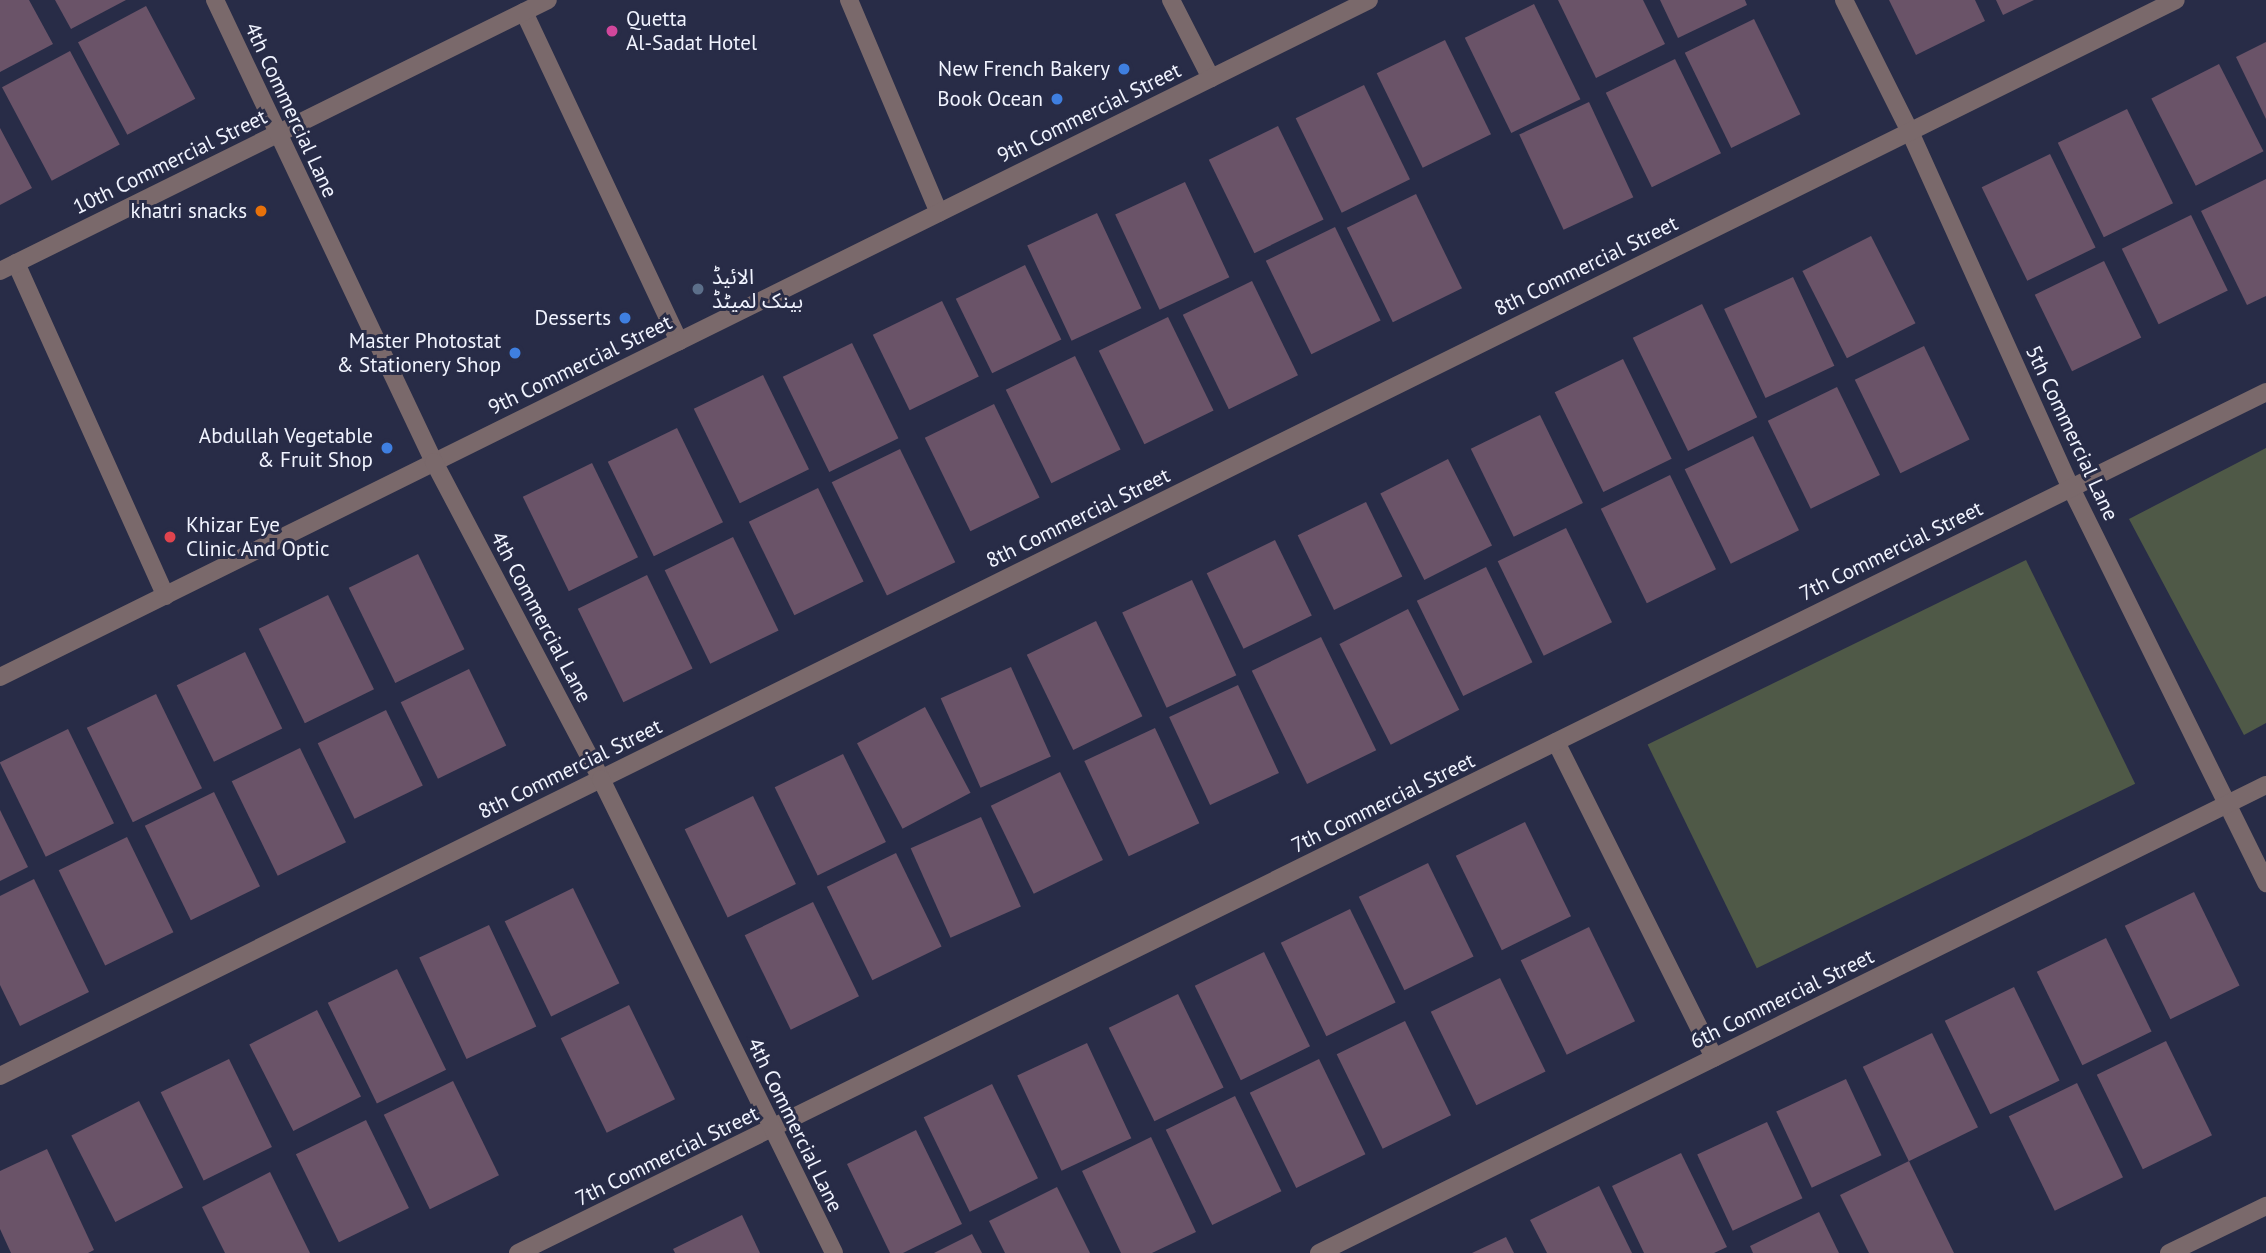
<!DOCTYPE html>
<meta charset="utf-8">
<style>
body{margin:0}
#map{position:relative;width:2266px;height:1253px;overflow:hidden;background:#282c47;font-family:"PT Sans","Noto Sans Arabic",sans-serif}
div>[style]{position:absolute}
.green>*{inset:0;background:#4f5947;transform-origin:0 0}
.building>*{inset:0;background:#6a5368;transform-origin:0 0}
.service>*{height:18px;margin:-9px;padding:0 9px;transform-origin:9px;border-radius:9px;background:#7a696b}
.minor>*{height:18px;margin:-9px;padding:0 9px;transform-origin:9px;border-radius:9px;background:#7a696b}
.tertiary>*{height:18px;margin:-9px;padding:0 9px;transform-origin:9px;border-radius:9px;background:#7a696b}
.dots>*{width:19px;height:19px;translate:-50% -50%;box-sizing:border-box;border:4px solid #282c47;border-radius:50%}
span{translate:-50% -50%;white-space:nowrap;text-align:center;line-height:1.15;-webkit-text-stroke:6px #282c47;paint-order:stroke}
.poi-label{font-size:21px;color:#f1f4ff}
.left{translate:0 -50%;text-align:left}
.right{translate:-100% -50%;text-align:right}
.street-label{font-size:21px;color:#f1f4ff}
</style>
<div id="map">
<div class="green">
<div style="clip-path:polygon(2266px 448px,2266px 723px,2244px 735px,2129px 519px)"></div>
<div style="left:2026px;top:560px;width:249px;height:421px;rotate:64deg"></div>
</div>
<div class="building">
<div style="clip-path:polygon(0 0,29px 0,53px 44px,0 72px)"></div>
<div style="clip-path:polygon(55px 0,126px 0,71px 29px)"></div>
<div style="clip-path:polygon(1558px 0,1643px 0,1665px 44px,1596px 78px)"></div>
<div style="clip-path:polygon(1660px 0,1745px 0,1747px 5px,1678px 38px)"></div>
<div style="clip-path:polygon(1889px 0,1975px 0,1985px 21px,1916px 55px)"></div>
<div style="clip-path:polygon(1996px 0,2034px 0,2003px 15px)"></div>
<div style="left:1534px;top:4px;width:106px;height:77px;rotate:64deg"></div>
<div style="left:146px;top:6px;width:105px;height:77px;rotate:62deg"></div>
<div style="left:1754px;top:19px;width:106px;height:77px;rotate:64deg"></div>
<div style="left:1445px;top:40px;width:105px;height:76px;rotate:64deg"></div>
<div style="clip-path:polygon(2266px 42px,2266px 119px,2236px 57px)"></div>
<div style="left:70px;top:51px;width:106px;height:77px;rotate:62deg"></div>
<div style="left:1675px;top:59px;width:105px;height:77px;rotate:64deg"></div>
<div style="left:2219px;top:64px;width:98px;height:76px;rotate:63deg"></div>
<div style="left:1364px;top:85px;width:105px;height:76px;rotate:64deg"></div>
<div style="left:1589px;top:102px;width:105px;height:77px;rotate:65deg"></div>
<div style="left:2127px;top:109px;width:105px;height:77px;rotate:64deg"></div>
<div style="left:1278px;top:126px;width:104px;height:77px;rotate:64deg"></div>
<div style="clip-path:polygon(0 128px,32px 188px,0 205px)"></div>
<div style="left:2050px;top:154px;width:104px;height:76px;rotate:64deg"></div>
<div style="clip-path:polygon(2266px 179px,2266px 296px,2247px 305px,2201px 211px)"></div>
<div style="left:1185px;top:182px;width:105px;height:77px;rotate:65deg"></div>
<div style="left:1416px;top:194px;width:105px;height:77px;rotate:64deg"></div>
<div style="left:1097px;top:213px;width:105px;height:77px;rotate:65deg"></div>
<div style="left:2191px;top:215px;width:84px;height:77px;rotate:64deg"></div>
<div style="left:1335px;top:227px;width:104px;height:77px;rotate:64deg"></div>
<div style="left:1871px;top:236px;width:98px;height:77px;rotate:63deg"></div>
<div style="left:2104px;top:261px;width:85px;height:77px;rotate:64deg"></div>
<div style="left:1025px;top:265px;width:83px;height:77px;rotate:64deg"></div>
<div style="left:1793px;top:277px;width:98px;height:76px;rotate:65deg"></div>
<div style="left:1252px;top:281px;width:105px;height:77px;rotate:64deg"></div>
<div style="left:942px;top:301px;width:84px;height:77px;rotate:64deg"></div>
<div style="left:1702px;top:304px;width:126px;height:77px;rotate:64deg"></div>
<div style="left:1168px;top:317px;width:104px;height:77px;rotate:64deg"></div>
<div style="left:852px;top:343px;width:106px;height:77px;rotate:64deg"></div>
<div style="left:1924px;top:346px;width:104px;height:77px;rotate:64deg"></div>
<div style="left:1075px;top:356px;width:104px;height:77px;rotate:64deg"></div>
<div style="left:1623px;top:359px;width:111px;height:76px;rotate:64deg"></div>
<div style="left:763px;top:375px;width:105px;height:77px;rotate:64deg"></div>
<div style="left:1837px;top:387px;width:98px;height:77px;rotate:64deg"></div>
<div style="left:994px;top:404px;width:104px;height:77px;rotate:64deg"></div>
<div style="left:1540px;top:415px;width:98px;height:77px;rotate:64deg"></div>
<div style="left:677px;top:428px;width:105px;height:77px;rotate:64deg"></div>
<div style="left:1753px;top:436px;width:105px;height:76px;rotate:64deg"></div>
<div style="left:900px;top:449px;width:126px;height:76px;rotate:64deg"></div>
<div style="left:1448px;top:459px;width:97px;height:76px;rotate:63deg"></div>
<div style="left:592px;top:463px;width:105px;height:77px;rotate:64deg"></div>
<div style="left:1670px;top:475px;width:105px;height:77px;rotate:64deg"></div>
<div style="left:818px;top:488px;width:104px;height:77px;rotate:64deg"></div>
<div style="left:1366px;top:502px;width:83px;height:76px;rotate:64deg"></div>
<div style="left:1566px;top:528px;width:105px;height:76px;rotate:64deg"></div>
<div style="left:733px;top:537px;width:104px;height:76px;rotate:64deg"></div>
<div style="left:1275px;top:540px;width:84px;height:76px;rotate:64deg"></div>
<div style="left:418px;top:554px;width:106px;height:77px;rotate:64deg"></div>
<div style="left:1486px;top:567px;width:106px;height:77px;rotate:64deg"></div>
<div style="left:647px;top:575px;width:104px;height:77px;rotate:64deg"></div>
<div style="left:1192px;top:580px;width:105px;height:77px;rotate:65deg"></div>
<div style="left:328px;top:595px;width:105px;height:77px;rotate:64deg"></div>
<div style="left:1408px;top:609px;width:113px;height:77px;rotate:63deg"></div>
<div style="left:1096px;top:621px;width:106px;height:77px;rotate:64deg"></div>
<div style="left:1321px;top:637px;width:126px;height:77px;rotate:64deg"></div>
<div style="left:245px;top:652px;width:85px;height:76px;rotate:64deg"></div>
<div style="left:1011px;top:667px;width:98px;height:77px;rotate:66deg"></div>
<div style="left:469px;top:669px;width:85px;height:76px;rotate:64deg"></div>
<div style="left:1238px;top:685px;width:97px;height:76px;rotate:65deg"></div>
<div style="left:156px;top:694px;width:105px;height:77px;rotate:64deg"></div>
<div style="left:925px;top:707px;width:97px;height:77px;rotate:62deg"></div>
<div style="left:386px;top:710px;width:84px;height:76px;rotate:64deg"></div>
<div style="left:1155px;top:728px;width:105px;height:78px;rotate:65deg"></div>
<div style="left:68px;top:729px;width:105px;height:76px;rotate:64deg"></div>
<div style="left:300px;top:748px;width:105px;height:76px;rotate:64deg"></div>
<div style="left:843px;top:754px;width:98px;height:76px;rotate:64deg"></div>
<div style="left:1060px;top:772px;width:98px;height:77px;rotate:64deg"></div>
<div style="left:214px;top:792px;width:105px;height:77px;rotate:64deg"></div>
<div style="left:753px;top:796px;width:98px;height:76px;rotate:64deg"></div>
<div style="clip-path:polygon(0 810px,28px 867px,0 881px)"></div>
<div style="left:981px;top:817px;width:98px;height:77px;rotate:66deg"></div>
<div style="left:1525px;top:822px;width:105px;height:77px;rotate:64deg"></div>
<div style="left:127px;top:837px;width:106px;height:76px;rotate:64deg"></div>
<div style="left:896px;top:853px;width:104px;height:77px;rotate:64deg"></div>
<div style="left:1428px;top:863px;width:104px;height:77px;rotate:64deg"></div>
<div style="clip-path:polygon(34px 879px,89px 992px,20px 1026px,0 985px,0 896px)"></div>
<div style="left:573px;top:888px;width:106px;height:76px;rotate:64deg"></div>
<div style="left:2194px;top:892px;width:104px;height:77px;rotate:64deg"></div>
<div style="left:813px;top:902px;width:105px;height:76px;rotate:64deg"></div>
<div style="left:1350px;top:909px;width:104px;height:77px;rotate:64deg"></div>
<div style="left:489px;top:925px;width:112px;height:77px;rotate:65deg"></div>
<div style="left:1589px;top:927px;width:105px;height:76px;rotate:64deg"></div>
<div style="left:2106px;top:938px;width:104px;height:77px;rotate:64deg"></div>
<div style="left:1264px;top:952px;width:105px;height:77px;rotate:64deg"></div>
<div style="left:397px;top:969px;width:112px;height:77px;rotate:64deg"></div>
<div style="left:1500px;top:978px;width:104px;height:77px;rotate:64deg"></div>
<div style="left:2014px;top:987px;width:104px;height:77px;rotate:64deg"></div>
<div style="left:1178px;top:994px;width:104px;height:77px;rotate:64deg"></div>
<div style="left:629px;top:1005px;width:105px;height:76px;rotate:64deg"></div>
<div style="left:317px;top:1010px;width:97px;height:76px;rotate:63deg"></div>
<div style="left:1405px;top:1021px;width:105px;height:76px;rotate:64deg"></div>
<div style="left:1932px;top:1033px;width:105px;height:77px;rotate:64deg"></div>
<div style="left:2166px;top:1041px;width:105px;height:77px;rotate:64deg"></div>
<div style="left:1087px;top:1043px;width:105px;height:77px;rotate:65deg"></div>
<div style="left:229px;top:1059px;width:98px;height:76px;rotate:64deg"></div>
<div style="left:1319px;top:1059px;width:106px;height:77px;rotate:64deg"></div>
<div style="left:1846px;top:1079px;width:84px;height:77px;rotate:65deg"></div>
<div style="left:453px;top:1081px;width:105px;height:77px;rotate:64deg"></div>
<div style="left:2077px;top:1083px;width:105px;height:76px;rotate:64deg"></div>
<div style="left:992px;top:1084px;width:105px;height:76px;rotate:64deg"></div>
<div style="left:1235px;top:1096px;width:106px;height:77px;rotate:64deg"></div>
<div style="left:139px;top:1101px;width:97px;height:76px;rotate:63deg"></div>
<div style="left:366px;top:1120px;width:98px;height:78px;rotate:64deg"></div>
<div style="left:1767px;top:1122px;width:84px;height:77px;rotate:65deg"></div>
<div style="clip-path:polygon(916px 1130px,962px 1224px,903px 1253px,890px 1253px,847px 1164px)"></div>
<div style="clip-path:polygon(1151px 1137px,1196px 1232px,1152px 1253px,1121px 1253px,1082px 1171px)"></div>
<div style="clip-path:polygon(47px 1149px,94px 1250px,88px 1253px,11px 1253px,0 1229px,0 1171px)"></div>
<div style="clip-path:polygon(1681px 1153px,1727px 1247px,1714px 1253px,1644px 1253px,1612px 1186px)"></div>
<div style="clip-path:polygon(1909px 1161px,1954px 1253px,1869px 1253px,1840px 1195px)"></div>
<div style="clip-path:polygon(270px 1172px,310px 1253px,225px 1253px,202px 1207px)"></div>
<div style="clip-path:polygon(1599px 1186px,1632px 1253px,1547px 1253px,1530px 1220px)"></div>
<div style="clip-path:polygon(1057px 1187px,1090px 1253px,1005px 1253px,989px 1221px)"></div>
<div style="clip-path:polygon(1819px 1212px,1839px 1253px,1753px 1253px,1750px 1246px)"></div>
<div style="clip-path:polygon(742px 1215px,760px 1253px,675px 1253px,673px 1249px)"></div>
<div style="clip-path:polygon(972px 1234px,982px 1253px,934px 1253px)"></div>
<div style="clip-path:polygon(1506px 1237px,1514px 1253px,1472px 1253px)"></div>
</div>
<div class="service">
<div style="left:849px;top:0;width:231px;rotate:67.1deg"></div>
<div style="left:1171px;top:0;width:88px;rotate:62.9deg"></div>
<div style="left:524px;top:12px;width:364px;rotate:64.8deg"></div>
<div style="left:16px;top:263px;width:365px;rotate:65.8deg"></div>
</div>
<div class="minor">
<div style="left:1844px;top:0;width:148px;rotate:63.4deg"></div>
<div style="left:1910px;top:132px;width:391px;rotate:65.7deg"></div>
<div style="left:2071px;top:488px;width:441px;rotate:63.7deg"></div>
<div style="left:0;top:271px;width:611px;rotate:-26.31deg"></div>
<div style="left:0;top:677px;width:1527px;rotate:-26.31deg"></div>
<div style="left:1556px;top:742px;width:353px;rotate:63.4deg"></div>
<div style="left:0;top:1076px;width:2427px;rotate:-26.31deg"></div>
<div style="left:518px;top:1253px;width:1949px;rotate:-26.22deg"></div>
<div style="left:1319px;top:1253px;width:1056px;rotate:-26.3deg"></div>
<div style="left:2169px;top:1253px;width:108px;rotate:-25.9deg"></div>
</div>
<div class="tertiary">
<div style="left:215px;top:0;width:511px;rotate:64.64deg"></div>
<div style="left:434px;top:462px;width:358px;rotate:62.2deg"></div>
<div style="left:601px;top:779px;width:528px;rotate:63.82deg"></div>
</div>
<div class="dots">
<div style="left:612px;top:31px;background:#d1479c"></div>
<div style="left:1124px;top:69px;background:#3f7fe0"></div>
<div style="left:1057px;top:99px;background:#3f7fe0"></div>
<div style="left:261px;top:211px;background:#e8710a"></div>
<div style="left:698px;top:289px;background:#5c6f8a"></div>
<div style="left:625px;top:318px;background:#3f7fe0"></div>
<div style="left:515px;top:353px;background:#3f7fe0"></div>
<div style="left:387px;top:448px;background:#3f7fe0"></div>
<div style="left:170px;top:537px;background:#e0444e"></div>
</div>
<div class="poi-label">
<span class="left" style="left:626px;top:31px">Quetta<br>Al-Sadat Hotel</span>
<span class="right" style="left:1110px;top:69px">New French Bakery</span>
<span class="right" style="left:1043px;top:99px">Book Ocean</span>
<span class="right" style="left:247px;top:211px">khatri snacks</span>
<span class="left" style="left:712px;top:289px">الائیڈ<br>بینک لمیٹڈ</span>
<span class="right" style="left:611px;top:318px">Desserts</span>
<span class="right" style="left:501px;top:353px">Master Photostat<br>&amp; Stationery Shop</span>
<span class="right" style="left:373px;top:448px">Abdullah Vegetable<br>&amp; Fruit Shop</span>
<span class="left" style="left:186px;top:537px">Khizar Eye<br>Clinic And Optic</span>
</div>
<div class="street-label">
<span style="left:291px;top:110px;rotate:65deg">4th Commercial Lane</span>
<span style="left:1089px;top:113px;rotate:-26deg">9th Commercial Street</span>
<span style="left:170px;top:162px;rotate:-26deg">10th Commercial Street</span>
<span style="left:1586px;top:266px;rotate:-26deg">8th Commercial Street</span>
<span style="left:580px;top:365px;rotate:-26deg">9th Commercial Street</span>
<span style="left:2072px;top:433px;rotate:65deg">5th Commercial Lane</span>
<span style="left:1078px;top:518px;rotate:-26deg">8th Commercial Street</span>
<span style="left:1891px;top:551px;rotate:-26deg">7th Commercial Street</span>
<span style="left:541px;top:617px;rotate:62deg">4th Commercial Lane</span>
<span style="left:570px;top:769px;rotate:-26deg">8th Commercial Street</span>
<span style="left:1383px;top:803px;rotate:-26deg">7th Commercial Street</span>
<span style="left:1782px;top:999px;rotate:-26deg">6th Commercial Street</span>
<span style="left:795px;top:1125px;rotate:64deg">4th Commercial Lane</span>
<span style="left:667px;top:1156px;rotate:-26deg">7th Commercial Street</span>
</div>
</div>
